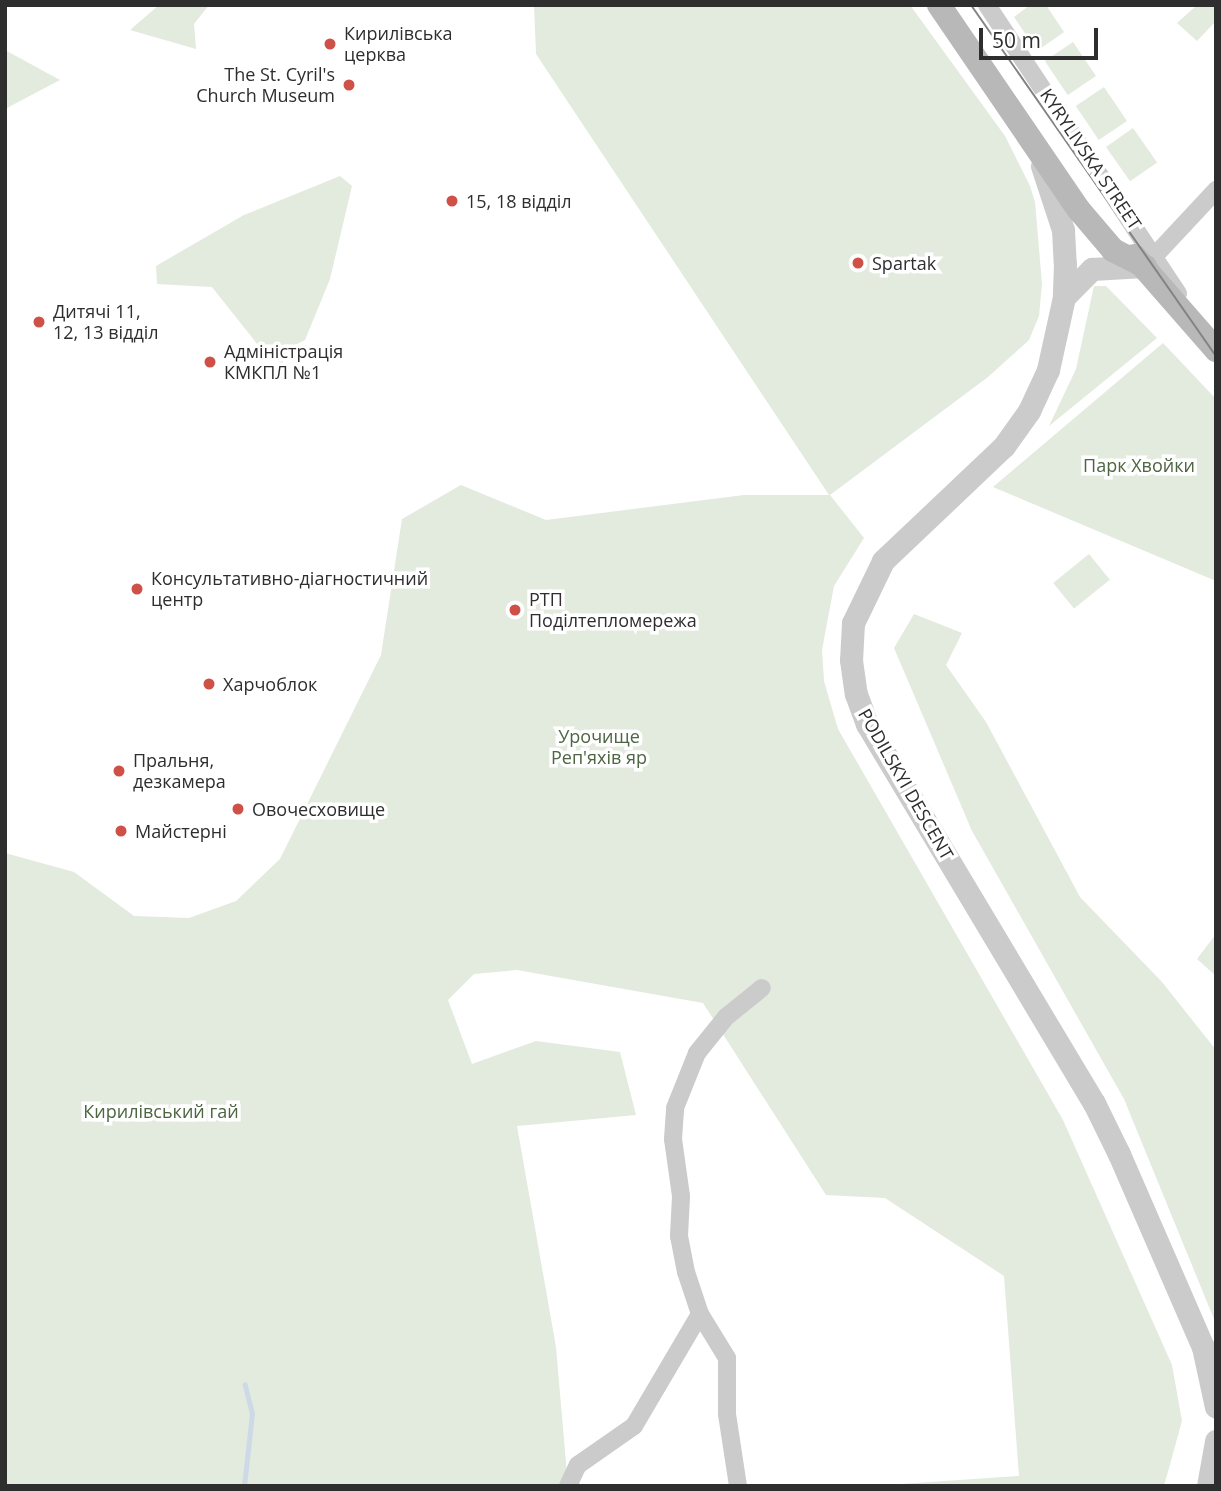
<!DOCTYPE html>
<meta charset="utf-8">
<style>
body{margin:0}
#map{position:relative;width:1221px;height:1491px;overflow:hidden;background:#fff;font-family:"Open Sans",sans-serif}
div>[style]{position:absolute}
.green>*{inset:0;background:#e3eade;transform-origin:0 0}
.stream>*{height:4.5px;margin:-2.25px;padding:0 2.25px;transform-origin:2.25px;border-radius:2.25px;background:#cdd9e7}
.minor>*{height:18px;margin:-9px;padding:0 9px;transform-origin:9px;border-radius:9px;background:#cbcbcb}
.tertiary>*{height:23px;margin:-11.5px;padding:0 11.5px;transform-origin:11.5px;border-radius:11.5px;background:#cbcbcb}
.secondary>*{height:24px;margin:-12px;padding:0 12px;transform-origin:12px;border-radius:12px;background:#b8b8b8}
.tram>*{height:2px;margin:-1px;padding:0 1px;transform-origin:1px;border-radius:1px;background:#838383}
.dots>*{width:19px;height:19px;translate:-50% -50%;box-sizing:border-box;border:4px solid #fff;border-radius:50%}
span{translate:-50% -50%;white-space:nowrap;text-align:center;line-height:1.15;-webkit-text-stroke:7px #fff;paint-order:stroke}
.poi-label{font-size:18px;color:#2e2e2e}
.left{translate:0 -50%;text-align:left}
.right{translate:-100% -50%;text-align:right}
.street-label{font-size:18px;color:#2e2e2e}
.park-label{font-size:18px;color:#4d6541}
.frame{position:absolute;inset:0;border:7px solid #2e2e2e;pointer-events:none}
.scale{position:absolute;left:979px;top:28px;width:119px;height:32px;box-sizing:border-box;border:4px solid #2e2e2e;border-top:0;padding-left:9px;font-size:21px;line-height:24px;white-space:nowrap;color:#2e2e2e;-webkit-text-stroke:5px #fff;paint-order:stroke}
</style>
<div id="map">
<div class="green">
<div style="clip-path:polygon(159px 5px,209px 5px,194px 24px,196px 49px,130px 30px)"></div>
<div style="clip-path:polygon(534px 5px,910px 5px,1005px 136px,1030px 186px,1035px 202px,1042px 284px,1039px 316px,1029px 340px,988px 377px,830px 495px,864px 538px,834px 586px,822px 650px,824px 681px,838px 729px,1063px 1120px,1172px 1365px,1182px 1421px,1164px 1486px,871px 1486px,1019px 1476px,1004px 1276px,885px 1198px,826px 1195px,703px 1003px,517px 970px,474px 974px,448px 1000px,472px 1064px,536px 1041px,620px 1052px,636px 1115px,517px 1126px,556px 1347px,568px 1486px,5px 1486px,5px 853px,74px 872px,134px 916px,189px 918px,236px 901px,280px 859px,381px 655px,402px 519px,461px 485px,546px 520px,744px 495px,829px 495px,536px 54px)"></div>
<div style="clip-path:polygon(1030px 5px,1046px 5px,1064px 32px,1037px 51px,1014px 17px)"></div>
<div style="clip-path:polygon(1197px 5px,1216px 5px,1216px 21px,1197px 41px,1177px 23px)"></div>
<div style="left:1073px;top:42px;width:41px;height:34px;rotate:56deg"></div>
<div style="clip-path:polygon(5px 50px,60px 80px,5px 109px)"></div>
<div style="left:1104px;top:87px;width:41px;height:34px;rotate:56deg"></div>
<div style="left:1133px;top:128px;width:42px;height:33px;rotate:55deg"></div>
<div style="clip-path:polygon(340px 176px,352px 186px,330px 279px,305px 340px,291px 347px,282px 364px,265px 354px,212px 287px,157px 284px,156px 266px,244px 215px)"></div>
<div style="clip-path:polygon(1094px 286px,1106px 286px,1157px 338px,1049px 426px,1076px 369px)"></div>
<div style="clip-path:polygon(1163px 343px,1216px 399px,1216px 581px,993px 487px)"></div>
<div style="left:1089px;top:554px;width:33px;height:46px;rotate:51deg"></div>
<div style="clip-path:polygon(914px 614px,962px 633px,946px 665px,986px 722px,1080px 897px,1162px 982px,1216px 1050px,1216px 1324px,1124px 1099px,972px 831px,894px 648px)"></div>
<div style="clip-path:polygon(1216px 934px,1216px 976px,1197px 959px)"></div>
</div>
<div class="stream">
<div style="left:244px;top:1486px;width:72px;rotate:-83.7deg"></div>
<div style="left:252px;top:1414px;width:30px;rotate:-104deg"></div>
</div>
<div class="minor">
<div style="left:987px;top:5px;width:346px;rotate:56.5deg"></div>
<div style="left:1148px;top:263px;width:100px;rotate:-47deg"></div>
<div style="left:568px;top:1486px;width:23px;rotate:-65deg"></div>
<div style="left:578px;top:1465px;width:68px;rotate:-34.9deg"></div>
<div style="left:634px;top:1426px;width:130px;rotate:-59.5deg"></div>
<div style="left:738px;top:1486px;width:73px;rotate:-98.7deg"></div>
<div style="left:727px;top:1414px;width:56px;rotate:-90deg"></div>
<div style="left:727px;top:1358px;width:52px;rotate:-121.5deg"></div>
<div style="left:700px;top:1314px;width:44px;rotate:-108.4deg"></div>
<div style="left:686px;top:1272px;width:37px;rotate:-101deg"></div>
<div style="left:679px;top:1236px;width:40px;rotate:-87.1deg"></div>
<div style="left:681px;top:1196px;width:58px;rotate:-98deg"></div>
<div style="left:673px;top:1139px;width:31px;rotate:-86deg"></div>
<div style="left:675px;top:1108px;width:59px;rotate:-68.2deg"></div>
<div style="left:697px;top:1053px;width:46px;rotate:-51.1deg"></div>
<div style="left:726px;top:1017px;width:46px;rotate:-38.9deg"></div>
</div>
<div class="tertiary">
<div style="left:1042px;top:166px;width:67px;rotate:71.8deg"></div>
<div style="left:1063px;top:230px;width:33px;rotate:87deg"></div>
<div style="left:1065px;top:263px;width:34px;rotate:92deg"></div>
<div style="left:1064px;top:297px;width:75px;rotate:102.4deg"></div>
<div style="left:1048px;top:370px;width:45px;rotate:114.9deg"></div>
<div style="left:1029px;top:411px;width:43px;rotate:125.5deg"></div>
<div style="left:1004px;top:446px;width:167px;rotate:136.5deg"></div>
<div style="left:883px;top:561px;width:69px;rotate:115.8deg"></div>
<div style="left:853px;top:623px;width:37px;rotate:93deg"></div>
<div style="left:851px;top:660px;width:34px;rotate:82deg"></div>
<div style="left:856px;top:694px;width:32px;rotate:70deg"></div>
<div style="left:867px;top:724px;width:442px;rotate:59.1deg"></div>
<div style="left:1094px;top:1103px;width:57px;rotate:63.9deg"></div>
<div style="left:1119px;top:1154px;width:210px;rotate:66.5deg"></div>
<div style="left:1203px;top:1347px;width:61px;rotate:77.8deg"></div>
<div style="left:1064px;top:297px;width:40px;rotate:-45deg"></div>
<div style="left:1092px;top:269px;width:52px;rotate:-3.3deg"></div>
<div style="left:1208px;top:1486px;width:46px;rotate:-79.9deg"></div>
</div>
<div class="secondary">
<div style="left:939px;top:5px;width:248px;rotate:55.7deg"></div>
<div style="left:1079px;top:210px;width:52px;rotate:49.6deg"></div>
<div style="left:1113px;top:250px;width:36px;rotate:27deg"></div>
<div style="left:1134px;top:256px;width:125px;rotate:48.9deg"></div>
</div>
<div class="tram">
<div style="left:971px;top:5px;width:428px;rotate:55.1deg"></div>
</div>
<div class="dots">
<div style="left:330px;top:44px;background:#cf5047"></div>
<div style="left:349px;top:85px;background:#cf5047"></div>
<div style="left:452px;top:201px;background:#cf5047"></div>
<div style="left:858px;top:263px;background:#cf5047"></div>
<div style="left:39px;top:322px;background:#cf5047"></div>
<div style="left:210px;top:362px;background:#cf5047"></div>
<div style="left:137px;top:589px;background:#cf5047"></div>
<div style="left:515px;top:610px;background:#cf5047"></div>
<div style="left:209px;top:684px;background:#cf5047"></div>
<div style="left:119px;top:771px;background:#cf5047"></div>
<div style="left:238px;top:809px;background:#cf5047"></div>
<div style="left:121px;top:831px;background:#cf5047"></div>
</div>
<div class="poi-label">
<span class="left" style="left:344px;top:44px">Кирилівська<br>церква</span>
<span class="right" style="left:335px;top:85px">The St. Cyril's<br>Church Museum</span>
<span class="left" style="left:466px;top:201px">15, 18 відділ</span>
<span class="left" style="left:872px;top:263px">Spartak</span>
<span class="left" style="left:53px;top:322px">Дитячі 11,<br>12, 13 відділ</span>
<span class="left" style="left:224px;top:362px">Адміністрація<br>КМКПЛ №1</span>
<span class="left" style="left:151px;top:589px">Консультативно-діагностичний<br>центр</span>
<span class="left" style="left:529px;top:610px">РТП<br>Поділтепломережа</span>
<span class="left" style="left:223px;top:684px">Харчоблок</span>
<span class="left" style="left:133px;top:771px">Пральня,<br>дезкамера</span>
<span class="left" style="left:252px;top:809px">Овочесховище</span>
<span class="left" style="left:135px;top:831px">Майстерні</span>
</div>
<div class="street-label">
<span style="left:1091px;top:159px;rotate:56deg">KYRYLIVSKA STREET</span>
<span style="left:906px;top:784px;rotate:60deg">PODILSKYI DESCENT</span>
</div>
<div class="park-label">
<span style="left:1139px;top:465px">Парк Хвойки</span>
<span style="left:599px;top:747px">Урочище<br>Реп'яхів яр</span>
<span style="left:161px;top:1111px">Кирилівський гай</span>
</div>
<div class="frame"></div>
<div class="scale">50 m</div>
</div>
